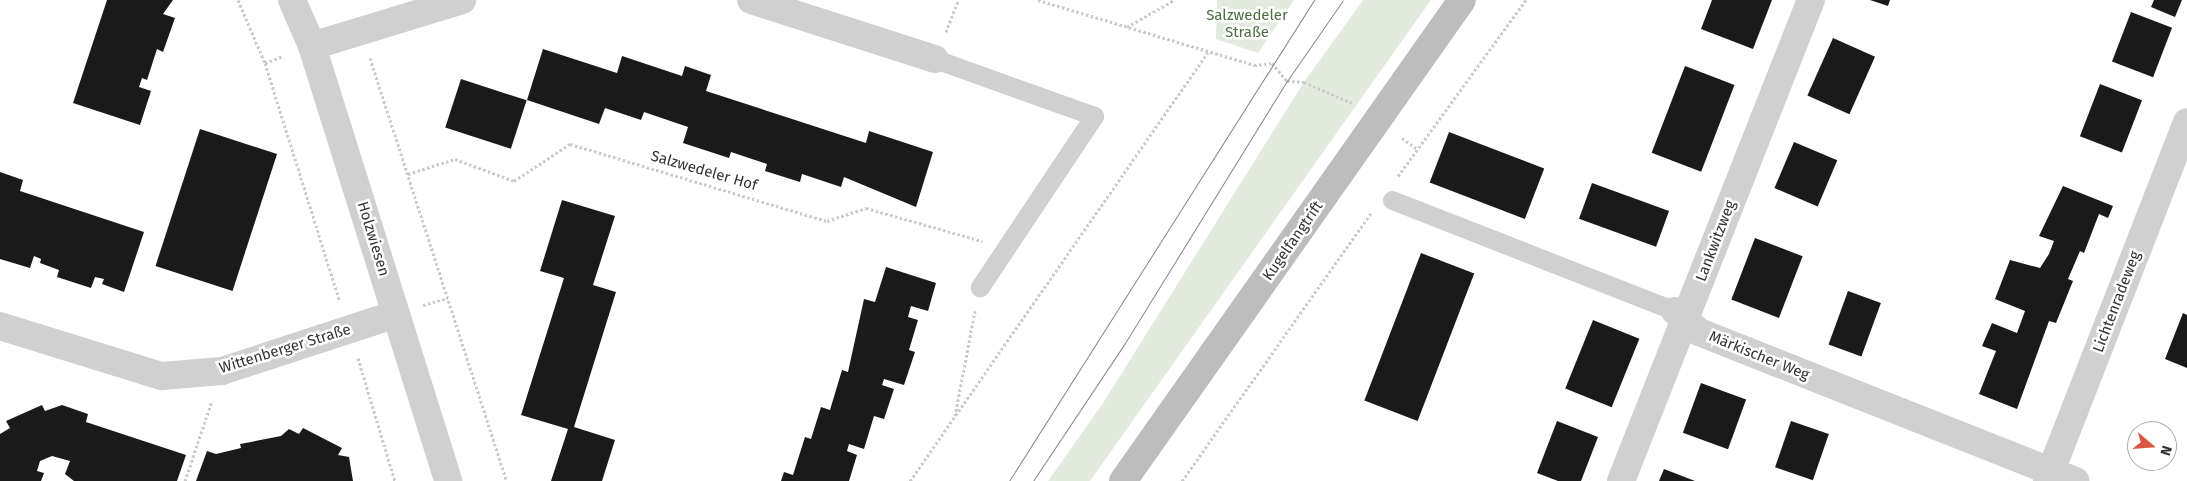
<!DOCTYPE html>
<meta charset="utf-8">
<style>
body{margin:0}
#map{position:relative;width:2187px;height:481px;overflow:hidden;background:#fff;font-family:"Fira Sans",sans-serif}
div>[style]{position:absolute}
.green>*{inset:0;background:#e3ebdf}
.building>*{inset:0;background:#1a1a1a;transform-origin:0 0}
.path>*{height:3px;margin-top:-1.5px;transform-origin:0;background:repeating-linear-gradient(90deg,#cacaca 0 2.5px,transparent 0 5px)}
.lane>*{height:19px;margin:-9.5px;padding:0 9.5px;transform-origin:9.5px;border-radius:9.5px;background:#d0d0d0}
.street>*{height:28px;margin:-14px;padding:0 14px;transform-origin:14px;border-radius:14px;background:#d0d0d0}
.secondary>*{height:28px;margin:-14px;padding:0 14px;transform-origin:14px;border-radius:14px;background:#bdbdbd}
.tram>*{height:1px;margin:-0.5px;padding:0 0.5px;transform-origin:0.5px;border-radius:0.5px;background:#888}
span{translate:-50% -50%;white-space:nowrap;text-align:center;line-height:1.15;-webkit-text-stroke:5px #fff;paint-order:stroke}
.park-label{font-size:15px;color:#4c6d42}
.street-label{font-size:15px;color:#333}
.north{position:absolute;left:2127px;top:421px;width:50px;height:50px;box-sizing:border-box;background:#fff;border:1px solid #adadad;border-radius:50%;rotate:108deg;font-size:14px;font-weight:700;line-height:20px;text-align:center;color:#333}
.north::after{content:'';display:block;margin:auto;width:18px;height:22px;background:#dc5843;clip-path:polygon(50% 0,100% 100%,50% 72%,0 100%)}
</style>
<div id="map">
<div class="green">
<div style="clip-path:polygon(1217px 0,1294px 0,1258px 53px,1216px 39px)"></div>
<div style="clip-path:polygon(1363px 0,1431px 0,1090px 481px,1048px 481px,1103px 403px,1304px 82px)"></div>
</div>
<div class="building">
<div style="clip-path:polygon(107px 0,173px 0,163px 14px,175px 18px,163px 52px,157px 49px,147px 80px,142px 78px,139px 87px,151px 91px,140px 125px,73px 103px)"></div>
<div style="clip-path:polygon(1712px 0,1772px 0,1753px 49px,1701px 29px)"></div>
<div style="clip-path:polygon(1870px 0,1890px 0,1888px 6px)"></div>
<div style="clip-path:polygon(2154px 0,2182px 0,2175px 17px,2151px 7px)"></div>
<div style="left:2131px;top:12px;width:44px;height:53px;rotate:21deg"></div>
<div style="left:1833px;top:38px;width:46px;height:63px;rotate:24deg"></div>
<div style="clip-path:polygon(543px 49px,617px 73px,622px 56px,682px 76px,685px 66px,711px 75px,706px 91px,866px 143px,869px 131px,933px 152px,916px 207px,844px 177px,841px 187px,802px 174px,800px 182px,765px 171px,767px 164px,731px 152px,729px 158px,683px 143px,688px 127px,644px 112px,641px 120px,605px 108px,599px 124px,527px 100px)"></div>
<div style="left:1685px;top:66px;width:53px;height:93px;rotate:21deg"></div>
<div style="left:461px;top:79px;width:69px;height:51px;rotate:18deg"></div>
<div style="left:2100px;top:84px;width:45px;height:56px;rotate:21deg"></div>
<div style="left:200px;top:129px;width:81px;height:144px;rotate:18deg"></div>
<div style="left:1449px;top:132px;width:102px;height:54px;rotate:21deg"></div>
<div style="left:1794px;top:142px;width:47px;height:50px;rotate:23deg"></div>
<div style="clip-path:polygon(0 172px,23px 180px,20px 191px,144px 232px,124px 292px,102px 284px,104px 279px,95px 277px,91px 288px,57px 277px,59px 270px,40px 263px,41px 259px,34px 256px,30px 268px,0 259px)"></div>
<div style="left:1592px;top:183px;width:82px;height:38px;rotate:20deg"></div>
<div style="clip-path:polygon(2063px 186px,2113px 206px,2108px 218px,2099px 214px,2084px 253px,2080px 251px,2068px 279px,2073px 281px,2056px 323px,2049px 321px,2017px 409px,1979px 394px,1996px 351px,1982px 346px,1992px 323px,2017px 333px,2025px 311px,1995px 299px,2010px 260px,2040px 268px,2049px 254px,2054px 241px,2039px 236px)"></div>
<div style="clip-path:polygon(562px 200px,615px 216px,593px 285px,616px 292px,574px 427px,615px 440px,602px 481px,551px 481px,568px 429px,521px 415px,564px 278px,540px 271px)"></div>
<div style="left:1755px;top:238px;width:51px;height:66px;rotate:21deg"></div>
<div style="left:1421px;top:253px;width:57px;height:158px;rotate:21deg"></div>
<div style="clip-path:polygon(886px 267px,936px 283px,928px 311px,911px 306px,908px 317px,918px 320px,909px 350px,915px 352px,904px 385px,884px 379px,882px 385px,894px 389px,884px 419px,874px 416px,864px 449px,849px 444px,847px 451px,857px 455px,849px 481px,781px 481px,784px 472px,793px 475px,805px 437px,811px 439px,821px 407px,830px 410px,842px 370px,848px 372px,864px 299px,875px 302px)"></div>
<div style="left:1848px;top:291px;width:35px;height:57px;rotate:20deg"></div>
<div style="clip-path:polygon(2183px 313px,2187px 315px,2187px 368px,2165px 359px)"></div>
<div style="left:1593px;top:320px;width:50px;height:74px;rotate:22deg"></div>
<div style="left:1701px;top:383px;width:48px;height:53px;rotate:20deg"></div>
<div style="clip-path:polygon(42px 405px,45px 411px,62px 405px,88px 414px,86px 422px,186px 455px,177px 481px,74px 481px,65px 474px,70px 461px,52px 456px,40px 461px,37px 471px,44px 473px,41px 481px,0 481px,0 434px,10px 428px,6px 421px)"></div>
<div style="clip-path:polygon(1557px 421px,1598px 437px,1581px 481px,1558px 481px,1537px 473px)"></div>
<div style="left:1791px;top:421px;width:40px;height:49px;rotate:19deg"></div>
<div style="clip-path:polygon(303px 428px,342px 448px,338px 455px,349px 457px,353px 481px,196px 481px,207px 451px,216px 454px,241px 448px,240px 444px,281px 436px,289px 429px,299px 434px)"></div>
<div style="clip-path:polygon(1664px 469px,1695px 481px,1659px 481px)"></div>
</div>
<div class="path">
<div style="left:238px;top:0;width:69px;rotate:66.8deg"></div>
<div style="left:265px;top:63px;width:250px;rotate:72.6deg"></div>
<div style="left:1038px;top:0;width:226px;rotate:16.7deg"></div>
<div style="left:1254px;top:65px;width:18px;rotate:-6deg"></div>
<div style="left:1272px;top:63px;width:23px;rotate:50deg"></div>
<div style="left:1287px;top:81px;width:17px;rotate:3deg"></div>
<div style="left:1304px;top:82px;width:52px;rotate:23.6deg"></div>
<div style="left:1127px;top:27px;width:54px;rotate:-29.9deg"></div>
<div style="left:946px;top:32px;width:34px;rotate:-69deg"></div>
<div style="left:370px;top:58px;width:445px;rotate:72.1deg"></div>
<div style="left:265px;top:63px;width:19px;rotate:-21deg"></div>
<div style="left:1402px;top:138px;width:19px;rotate:35deg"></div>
<div style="left:408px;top:174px;width:49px;rotate:-17.7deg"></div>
<div style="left:455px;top:159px;width:63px;rotate:20.4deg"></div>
<div style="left:514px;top:181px;width:67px;rotate:-33.5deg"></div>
<div style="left:570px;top:144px;width:268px;rotate:16.7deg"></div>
<div style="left:827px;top:221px;width:41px;rotate:-18.4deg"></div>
<div style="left:866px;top:208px;width:121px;rotate:15.9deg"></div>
<div style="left:1398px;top:176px;width:218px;rotate:-54deg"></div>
<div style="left:423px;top:305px;width:26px;rotate:-16deg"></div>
<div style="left:358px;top:358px;width:128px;rotate:73.3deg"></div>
<div style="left:955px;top:416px;width:107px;rotate:-79.2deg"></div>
<div style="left:185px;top:481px;width:84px;rotate:-71.4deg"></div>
<div style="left:910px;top:481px;width:522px;rotate:-55.21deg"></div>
<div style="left:1182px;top:481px;width:328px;rotate:-54.8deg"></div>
</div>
<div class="lane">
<div style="left:935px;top:59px;width:169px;rotate:19.7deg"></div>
<div style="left:1094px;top:116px;width:206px;rotate:123.7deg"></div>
<div style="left:1392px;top:200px;width:304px;rotate:21.4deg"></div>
</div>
<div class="street">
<div style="left:292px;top:0;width:50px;rotate:66.5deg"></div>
<div style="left:312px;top:46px;width:456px;rotate:72.6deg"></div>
<div style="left:751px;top:0;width:193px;rotate:17.8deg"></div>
<div style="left:312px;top:46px;width:157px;rotate:-17deg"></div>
<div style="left:1675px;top:311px;width:32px;rotate:41deg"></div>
<div style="left:1699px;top:332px;width:405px;rotate:21.6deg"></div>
<div style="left:0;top:326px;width:170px;rotate:17.2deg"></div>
<div style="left:162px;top:376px;width:60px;rotate:-4.8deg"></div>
<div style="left:222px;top:371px;width:183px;rotate:-18.1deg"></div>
<div style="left:1621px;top:481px;width:517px;rotate:-68.45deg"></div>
<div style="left:2047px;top:481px;width:385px;rotate:-68.7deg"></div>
</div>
<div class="secondary">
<div style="left:1123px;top:481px;width:588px;rotate:-54.82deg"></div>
</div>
<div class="tram">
<div style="left:1009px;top:481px;width:570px;rotate:-57.62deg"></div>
<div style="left:1033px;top:481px;width:166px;rotate:-56.3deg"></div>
<div style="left:1125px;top:343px;width:308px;rotate:-58.3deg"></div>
<div style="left:1287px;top:81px;width:98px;rotate:-55.3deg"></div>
</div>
<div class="park-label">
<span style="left:1247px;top:24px">Salzwedeler<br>Straße</span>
</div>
<div class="street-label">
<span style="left:704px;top:171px;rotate:16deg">Salzwedeler Hof</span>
<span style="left:373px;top:239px;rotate:73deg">Holzwiesen</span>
<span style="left:1293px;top:241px;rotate:-55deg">Kugelfangtrift</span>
<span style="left:1716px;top:241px;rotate:-69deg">Lankwitzweg</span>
<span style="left:2117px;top:302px;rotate:-69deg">Lichtenradeweg</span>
<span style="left:285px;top:349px;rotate:-17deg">Wittenberger Straße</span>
<span style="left:1759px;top:356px;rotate:22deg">Märkischer Weg</span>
</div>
<div class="north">N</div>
</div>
